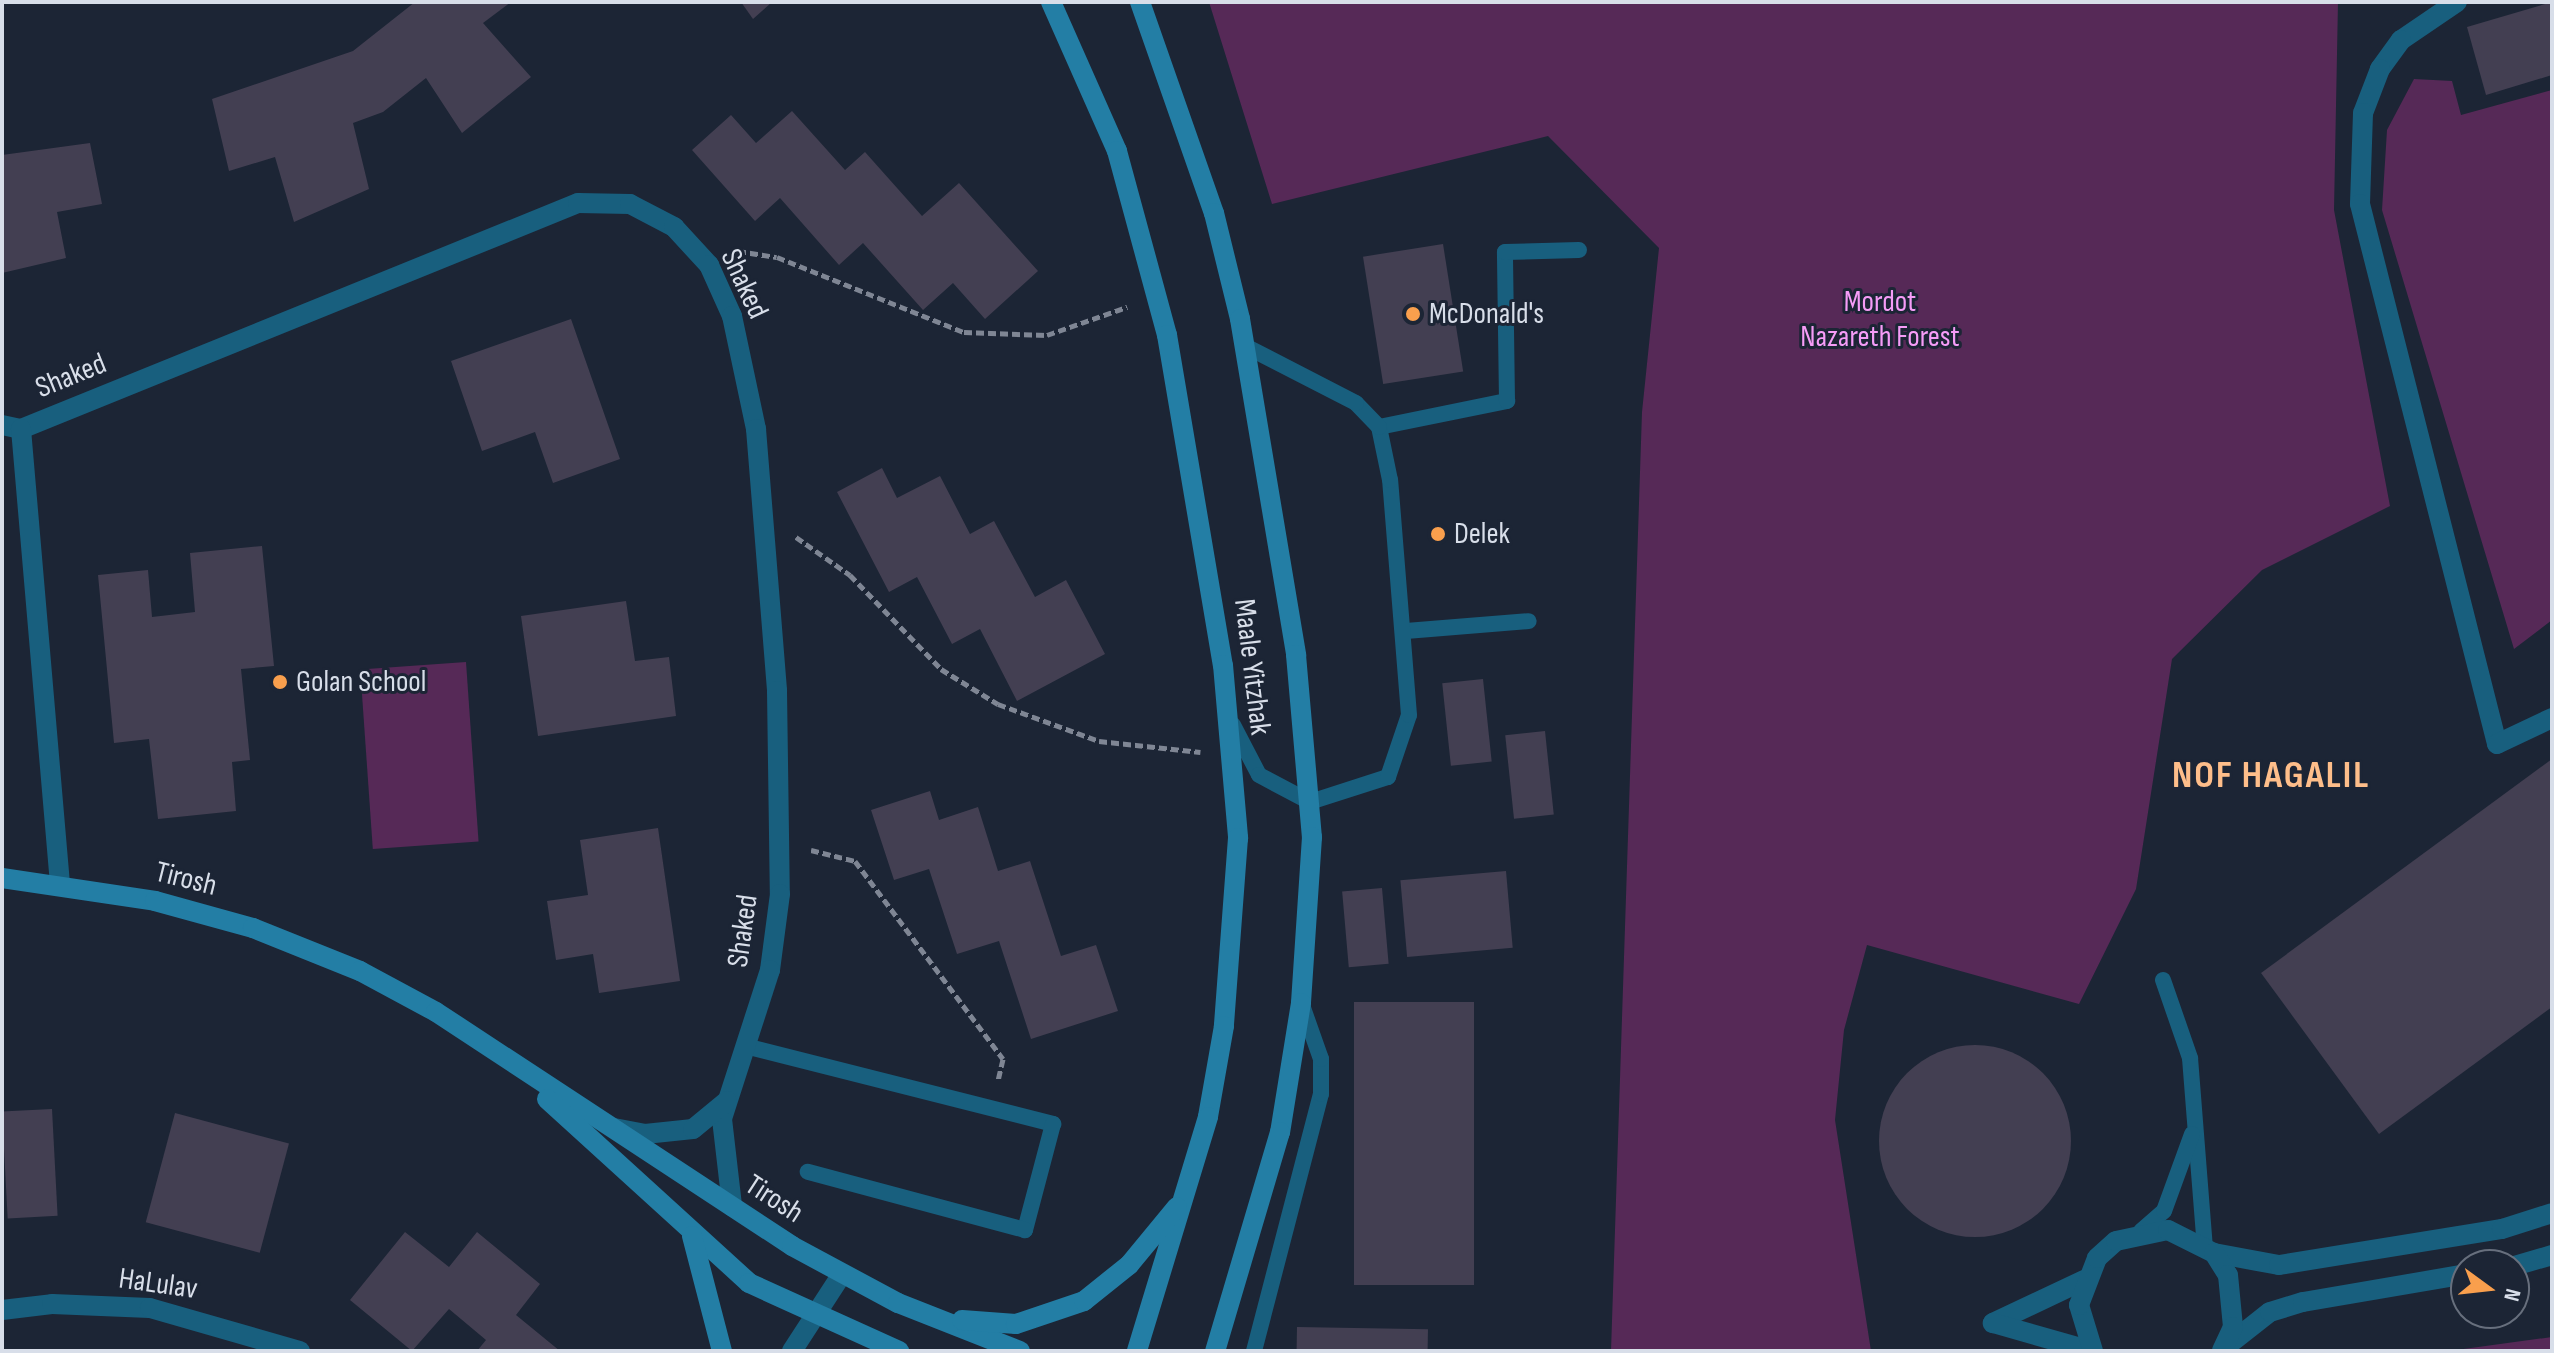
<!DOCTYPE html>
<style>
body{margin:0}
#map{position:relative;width:2554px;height:1353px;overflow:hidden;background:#1c2535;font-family:"Sofia Sans Condensed",sans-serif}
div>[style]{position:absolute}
.green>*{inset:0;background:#562957;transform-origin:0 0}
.building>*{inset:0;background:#433f52;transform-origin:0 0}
.round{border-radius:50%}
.path>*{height:5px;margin-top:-2.5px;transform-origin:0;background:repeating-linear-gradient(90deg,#7f8694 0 8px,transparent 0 12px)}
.lane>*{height:16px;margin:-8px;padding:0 8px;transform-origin:8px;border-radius:8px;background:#185f7e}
.street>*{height:20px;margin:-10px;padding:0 10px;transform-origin:10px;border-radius:10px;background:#185f7e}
.secondary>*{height:20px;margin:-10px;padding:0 10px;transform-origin:10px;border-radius:10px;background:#237ea5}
.dots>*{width:22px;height:22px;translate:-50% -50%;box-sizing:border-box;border:4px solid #1c2535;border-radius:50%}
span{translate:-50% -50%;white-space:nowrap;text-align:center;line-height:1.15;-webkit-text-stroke:6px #1c2535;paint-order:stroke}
.street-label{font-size:30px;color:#d8dee9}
.park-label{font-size:30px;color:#f59cf7}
.poi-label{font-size:30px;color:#d8dee9}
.left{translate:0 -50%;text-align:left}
.district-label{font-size:38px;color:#febe8a;font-weight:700;letter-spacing:2px}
.frame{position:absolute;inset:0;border:4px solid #d8dee9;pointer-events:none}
.north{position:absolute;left:2450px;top:1249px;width:80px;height:80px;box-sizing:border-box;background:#1c2535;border:2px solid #676f7d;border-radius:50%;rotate:105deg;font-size:22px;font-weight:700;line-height:32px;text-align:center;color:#d8dee9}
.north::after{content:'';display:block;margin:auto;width:28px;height:36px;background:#f99f4d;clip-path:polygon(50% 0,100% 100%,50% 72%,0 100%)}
</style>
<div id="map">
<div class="green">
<div style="clip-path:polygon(1209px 2px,2338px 2px,2334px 210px,2390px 506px,2262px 570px,2172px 659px,2136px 889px,2079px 1004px,1867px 945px,1844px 1030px,1835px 1120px,1871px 1351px,1611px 1351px,1642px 412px,1659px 248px,1548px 136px,1272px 204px)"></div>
<div style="clip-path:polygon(2414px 79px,2452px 81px,2461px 115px,2552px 90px,2552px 620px,2514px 649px,2382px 210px,2387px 130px)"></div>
<div style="left:466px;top:662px;width:180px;height:106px;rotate:86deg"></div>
<div style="clip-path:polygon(2552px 1337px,2552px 1351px,2449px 1351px)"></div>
</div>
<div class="building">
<div style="clip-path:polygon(415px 2px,511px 2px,483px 23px,531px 77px,462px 133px,426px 78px,383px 112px,353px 123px,369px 189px,294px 222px,275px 157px,229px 171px,212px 99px,353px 51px)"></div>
<div style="clip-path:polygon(741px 2px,772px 2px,753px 19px)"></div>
<div style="clip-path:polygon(2552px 2px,2552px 75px,2486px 95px,2467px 27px)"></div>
<div style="clip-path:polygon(792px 111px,845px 170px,865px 152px,922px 216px,959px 183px,1038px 271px,985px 319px,953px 283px,923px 310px,863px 243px,839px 265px,780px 198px,755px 221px,692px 150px,731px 115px,756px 143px)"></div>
<div style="clip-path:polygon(90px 143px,102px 204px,57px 212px,66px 258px,2px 273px,2px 155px)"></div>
<div style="left:1443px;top:244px;width:129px;height:81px;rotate:81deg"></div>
<div style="clip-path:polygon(571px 319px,620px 459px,553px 483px,535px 432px,482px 451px,451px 361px)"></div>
<div style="clip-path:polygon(882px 468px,897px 498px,940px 476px,970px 534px,994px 521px,1035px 597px,1066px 580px,1105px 654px,1017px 701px,980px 629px,952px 644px,917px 577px,889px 592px,837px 492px)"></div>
<div style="clip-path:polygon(262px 546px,274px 666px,241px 669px,250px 760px,232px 762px,236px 811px,158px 819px,149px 739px,114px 743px,98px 575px,148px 570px,152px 617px,195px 612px,190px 553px)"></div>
<div style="clip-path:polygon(626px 601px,635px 661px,669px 657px,676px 716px,538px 736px,521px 616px)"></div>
<div style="left:1483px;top:679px;width:83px;height:41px;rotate:84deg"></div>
<div style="left:1545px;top:731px;width:84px;height:40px;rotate:84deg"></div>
<div style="clip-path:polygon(2552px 759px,2552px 1007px,2379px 1134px,2261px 973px)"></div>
<div style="clip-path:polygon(930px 791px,939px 820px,978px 807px,998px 871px,1030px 861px,1061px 956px,1096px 945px,1118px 1011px,1031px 1039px,999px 941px,957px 954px,929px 869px,894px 880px,871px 810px)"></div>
<div style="clip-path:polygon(658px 828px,680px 981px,599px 993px,593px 954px,556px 960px,547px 901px,588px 895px,580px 840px)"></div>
<div style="left:1506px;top:871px;width:77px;height:106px;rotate:85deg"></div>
<div style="left:1382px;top:888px;width:76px;height:40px;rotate:85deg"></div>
<div style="left:1474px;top:1002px;width:283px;height:120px;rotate:90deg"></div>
<div class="round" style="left:1879px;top:1045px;width:192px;height:192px"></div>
<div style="left:52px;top:1109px;width:107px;height:50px;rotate:87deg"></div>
<div style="left:175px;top:1113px;width:118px;height:113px;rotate:15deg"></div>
<div style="clip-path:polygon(405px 1232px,449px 1267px,477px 1232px,540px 1284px,516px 1315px,560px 1351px,477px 1351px,486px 1340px,449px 1309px,412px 1351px,350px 1300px)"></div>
<div style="left:1297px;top:1327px;width:131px;height:24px;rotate:1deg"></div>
</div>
<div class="path">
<div style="left:738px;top:251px;width:39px;rotate:9deg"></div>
<div style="left:777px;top:257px;width:201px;rotate:21.9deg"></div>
<div style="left:964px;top:332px;width:83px;rotate:2.1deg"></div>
<div style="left:1047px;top:335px;width:85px;rotate:-19.3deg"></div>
<div style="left:796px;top:537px;width:66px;rotate:35.1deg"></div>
<div style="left:850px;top:575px;width:131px;rotate:45.9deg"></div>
<div style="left:941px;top:669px;width:67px;rotate:31.6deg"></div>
<div style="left:998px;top:704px;width:108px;rotate:20.1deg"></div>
<div style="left:1099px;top:741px;width:102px;rotate:6.2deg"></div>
<div style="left:811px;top:850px;width:45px;rotate:14deg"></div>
<div style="left:855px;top:861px;width:247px;rotate:53.2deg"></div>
<div style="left:1003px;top:1059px;width:22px;rotate:103deg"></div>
</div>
<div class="lane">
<div style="left:1379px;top:427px;width:131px;rotate:-11.5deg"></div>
<div style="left:1507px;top:401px;width:149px;rotate:-90.8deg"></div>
<div style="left:1505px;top:252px;width:74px;rotate:-1.5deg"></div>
<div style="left:1406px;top:631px;width:123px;rotate:-4.6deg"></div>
<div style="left:1233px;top:725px;width:56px;rotate:62.5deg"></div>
<div style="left:1259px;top:775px;width:58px;rotate:27.9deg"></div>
<div style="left:1310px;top:802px;width:82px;rotate:-17.8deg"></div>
<div style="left:1388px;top:777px;width:65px;rotate:-71.3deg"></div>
<div style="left:1409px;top:715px;width:236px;rotate:-94.6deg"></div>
<div style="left:1390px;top:480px;width:54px;rotate:-101.7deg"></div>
<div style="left:1379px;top:427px;width:33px;rotate:-134deg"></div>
<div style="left:1356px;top:403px;width:125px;rotate:-152.8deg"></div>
<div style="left:2163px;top:980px;width:83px;rotate:70.9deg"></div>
<div style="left:2190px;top:1058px;width:190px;rotate:85.5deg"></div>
<div style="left:749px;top:1047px;width:314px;rotate:14.2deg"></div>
<div style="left:1053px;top:1124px;width:110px;rotate:104.8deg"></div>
<div style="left:1025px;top:1230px;width:225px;rotate:-165deg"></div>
<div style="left:2141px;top:1231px;width:30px;rotate:-41deg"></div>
<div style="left:2164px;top:1211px;width:82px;rotate:-70deg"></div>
<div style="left:1254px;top:1351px;width:266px;rotate:-75.4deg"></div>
<div style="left:1321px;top:1094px;width:35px;rotate:-90deg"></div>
<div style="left:1321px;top:1059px;width:57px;rotate:-109.4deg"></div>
</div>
<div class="street">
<div style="left:2457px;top:2px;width:68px;rotate:145.8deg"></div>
<div style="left:2401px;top:40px;width:36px;rotate:126deg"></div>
<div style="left:2380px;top:69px;width:47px;rotate:111.1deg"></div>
<div style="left:2363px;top:113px;width:91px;rotate:91.9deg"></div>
<div style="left:2360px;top:204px;width:557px;rotate:75.76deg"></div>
<div style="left:2497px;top:744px;width:61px;rotate:-25.3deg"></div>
<div style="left:2px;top:425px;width:19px;rotate:12deg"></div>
<div style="left:21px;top:429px;width:601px;rotate:-22.08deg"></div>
<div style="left:578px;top:203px;width:52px;rotate:1.1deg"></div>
<div style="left:630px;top:204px;width:50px;rotate:27.6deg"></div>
<div style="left:674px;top:227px;width:52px;rotate:47.4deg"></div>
<div style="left:709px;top:265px;width:56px;rotate:65.7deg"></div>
<div style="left:732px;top:316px;width:116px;rotate:78deg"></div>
<div style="left:756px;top:429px;width:263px;rotate:85.4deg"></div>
<div style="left:777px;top:691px;width:203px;rotate:89.2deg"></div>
<div style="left:780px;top:894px;width:77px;rotate:97.5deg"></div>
<div style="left:770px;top:970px;width:157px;rotate:107.9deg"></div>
<div style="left:722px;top:1119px;width:88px;rotate:83.4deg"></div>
<div style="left:21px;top:429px;width:456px;rotate:85.1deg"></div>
<div style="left:614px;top:1128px;width:32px;rotate:11deg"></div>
<div style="left:645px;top:1134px;width:48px;rotate:-5.9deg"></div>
<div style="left:693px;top:1129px;width:44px;rotate:-39.5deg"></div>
<div style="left:2214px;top:1253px;width:66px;rotate:10.5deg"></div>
<div style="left:2279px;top:1265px;width:226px;rotate:-9.2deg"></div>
<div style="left:2502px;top:1229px;width:52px;rotate:-17.7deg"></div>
<div style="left:2514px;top:1266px;width:40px;rotate:-16deg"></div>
<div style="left:2084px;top:1280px;width:101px;rotate:154.7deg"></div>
<div style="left:1993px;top:1323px;width:102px;rotate:15.9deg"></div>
<div style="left:2px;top:1310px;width:50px;rotate:-6.8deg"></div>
<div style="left:52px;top:1304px;width:98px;rotate:2.3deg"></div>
<div style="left:150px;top:1308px;width:156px;rotate:16deg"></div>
<div style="left:2228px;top:1345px;width:53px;rotate:-38.2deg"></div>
<div style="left:2270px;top:1312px;width:34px;rotate:-17deg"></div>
<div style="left:2303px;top:1302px;width:165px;rotate:-9.7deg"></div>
<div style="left:792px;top:1351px;width:92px;rotate:-57deg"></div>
<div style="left:2093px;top:1351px;width:48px;rotate:-106.9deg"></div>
<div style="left:2079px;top:1305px;width:50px;rotate:-69deg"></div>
<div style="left:2097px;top:1258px;width:25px;rotate:-42deg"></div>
<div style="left:2116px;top:1241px;width:53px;rotate:-11.9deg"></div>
<div style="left:2168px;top:1230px;width:51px;rotate:26.6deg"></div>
<div style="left:2214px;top:1253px;width:26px;rotate:58deg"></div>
<div style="left:2228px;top:1275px;width:52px;rotate:84.5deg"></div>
<div style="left:2233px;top:1327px;width:26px;rotate:115deg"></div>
</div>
<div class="secondary">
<div style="left:1051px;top:2px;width:163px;rotate:66.1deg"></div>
<div style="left:1117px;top:151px;width:191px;rotate:74.8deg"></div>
<div style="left:1167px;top:335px;width:335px;rotate:80.4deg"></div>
<div style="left:1223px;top:665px;width:174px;rotate:85deg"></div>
<div style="left:1238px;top:838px;width:189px;rotate:94.3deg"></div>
<div style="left:1224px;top:1026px;width:92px;rotate:100deg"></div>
<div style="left:1208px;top:1117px;width:245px;rotate:106.9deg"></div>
<div style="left:1140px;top:2px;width:224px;rotate:70.7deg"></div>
<div style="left:1214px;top:213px;width:109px;rotate:76.2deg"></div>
<div style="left:1240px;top:319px;width:341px;rotate:80.5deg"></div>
<div style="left:1296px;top:655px;width:183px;rotate:85deg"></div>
<div style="left:1312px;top:837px;width:166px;rotate:93.8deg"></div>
<div style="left:1301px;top:1003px;width:131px;rotate:99.2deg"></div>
<div style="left:1280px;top:1132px;width:228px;rotate:106.5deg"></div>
<div style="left:2px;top:878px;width:155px;rotate:8.5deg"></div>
<div style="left:155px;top:901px;width:102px;rotate:15.4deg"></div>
<div style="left:253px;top:928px;width:115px;rotate:21.9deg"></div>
<div style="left:360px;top:971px;width:86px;rotate:28.3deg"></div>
<div style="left:436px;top:1012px;width:426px;rotate:33.3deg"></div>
<div style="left:792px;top:1246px;width:120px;rotate:28.3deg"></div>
<div style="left:898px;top:1303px;width:131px;rotate:21.5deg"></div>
<div style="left:547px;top:1099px;width:273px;rotate:42.3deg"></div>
<div style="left:749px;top:1283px;width:165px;rotate:24.4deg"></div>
<div style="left:692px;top:1236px;width:119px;rotate:75.4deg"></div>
<div style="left:962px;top:1320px;width:54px;rotate:4.2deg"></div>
<div style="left:1016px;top:1324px;width:72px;rotate:-18.7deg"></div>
<div style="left:1084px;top:1301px;width:58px;rotate:-38.7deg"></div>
<div style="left:1129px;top:1265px;width:75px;rotate:-50.4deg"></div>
</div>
<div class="dots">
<div style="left:1413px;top:314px;background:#f99f4d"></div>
<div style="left:1438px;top:534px;background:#f99f4d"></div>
<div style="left:280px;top:682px;background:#f99f4d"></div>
</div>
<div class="street-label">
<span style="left:744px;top:284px;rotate:65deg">Shaked</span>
<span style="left:71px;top:376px;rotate:-22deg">Shaked</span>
<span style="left:1252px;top:667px;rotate:83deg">Maale Yitzhak</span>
<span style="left:186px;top:879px;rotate:14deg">Tirosh</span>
<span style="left:743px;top:931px;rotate:-82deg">Shaked</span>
<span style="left:774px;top:1199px;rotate:33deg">Tirosh</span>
<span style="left:158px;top:1284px;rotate:8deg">HaLulav</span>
</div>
<div class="park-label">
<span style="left:1880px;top:319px">Mordot<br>Nazareth Forest</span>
</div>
<div class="poi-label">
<span class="left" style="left:1429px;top:314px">McDonald's</span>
<span class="left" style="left:1454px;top:534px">Delek</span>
<span class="left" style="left:296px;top:682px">Golan School</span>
</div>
<div class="district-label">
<span style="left:2271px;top:776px">NOF HAGALIL</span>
</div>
<div class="frame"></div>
<div class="north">N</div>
</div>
